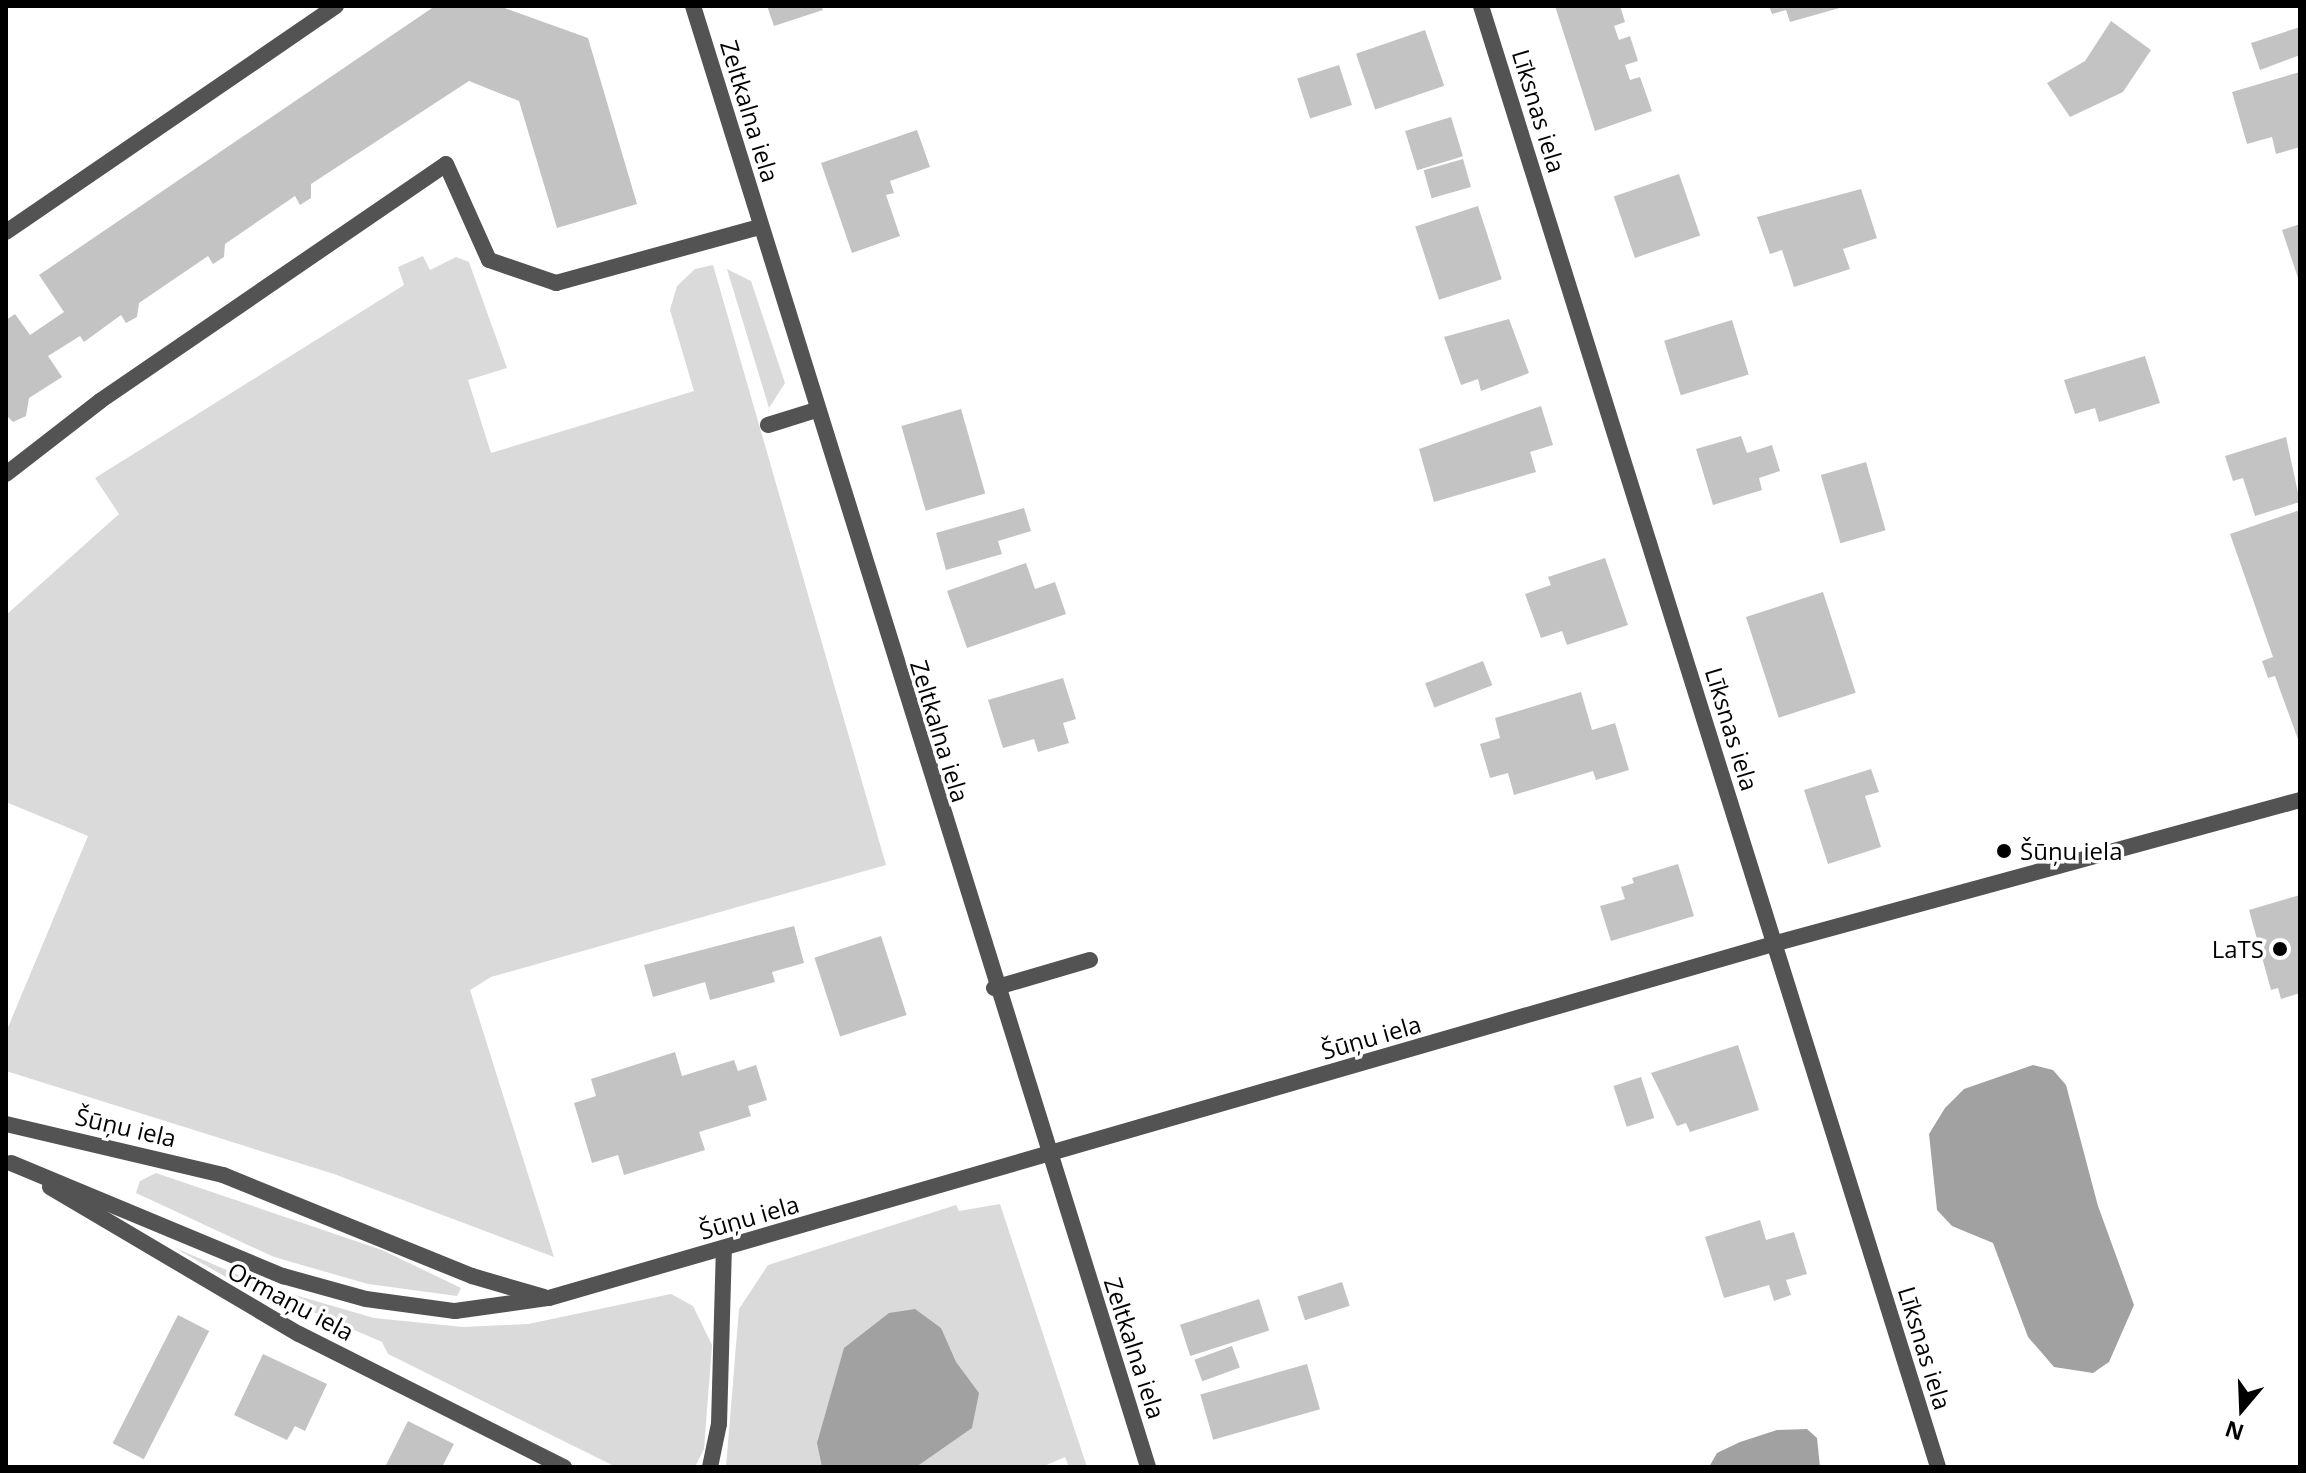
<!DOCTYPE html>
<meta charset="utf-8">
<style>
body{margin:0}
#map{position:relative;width:2306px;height:1473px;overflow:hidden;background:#fff;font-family:"Open Sans",sans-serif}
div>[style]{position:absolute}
.green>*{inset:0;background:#dadada}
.water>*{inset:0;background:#a1a1a1}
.building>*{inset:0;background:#c3c3c3;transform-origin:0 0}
.lane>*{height:16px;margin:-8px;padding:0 8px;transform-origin:8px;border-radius:8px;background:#535353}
.street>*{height:16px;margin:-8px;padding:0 8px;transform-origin:8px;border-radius:8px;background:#535353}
.dots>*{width:22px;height:22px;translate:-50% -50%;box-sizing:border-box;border:4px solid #fff;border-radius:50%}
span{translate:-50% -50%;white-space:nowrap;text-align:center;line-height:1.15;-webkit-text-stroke:7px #fff;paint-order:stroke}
.street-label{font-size:24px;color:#000}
.poi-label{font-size:24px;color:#000}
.left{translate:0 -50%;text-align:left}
.right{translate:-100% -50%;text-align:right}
.frame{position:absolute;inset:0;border:8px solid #000;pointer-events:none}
.north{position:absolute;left:2202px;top:1369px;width:80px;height:80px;-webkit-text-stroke:6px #fff;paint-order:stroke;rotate:199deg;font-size:22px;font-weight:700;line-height:32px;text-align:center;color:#000}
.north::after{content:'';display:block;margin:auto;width:28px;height:36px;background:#000;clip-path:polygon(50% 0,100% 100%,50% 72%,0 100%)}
</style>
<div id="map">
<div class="green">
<div style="clip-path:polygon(423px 256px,430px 270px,456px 257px,469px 262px,507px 368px,468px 380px,491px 453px,694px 391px,670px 310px,677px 286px,695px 269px,713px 265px,886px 865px,491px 977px,470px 990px,554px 1257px,334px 1174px,6px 1071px,6px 1032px,88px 836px,6px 802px,6px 615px,119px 514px,95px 478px,404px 285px,398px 267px)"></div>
<div style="clip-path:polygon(727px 269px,751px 281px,785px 383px,769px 408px)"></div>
<div style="clip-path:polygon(156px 1173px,382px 1250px,461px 1288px,457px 1296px,368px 1284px,274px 1257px,136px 1193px,140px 1181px)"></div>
<div style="clip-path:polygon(1000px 1204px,1087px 1467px,1069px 1467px,1065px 1457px,1042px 1467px,726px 1467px,739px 1309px,768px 1265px,956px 1205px,959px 1211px)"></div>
<div style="clip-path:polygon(173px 1247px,264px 1286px,374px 1318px,463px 1327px,528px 1324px,671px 1294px,693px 1306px,712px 1345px,704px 1449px,695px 1467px,616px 1467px,388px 1354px,382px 1342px,306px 1309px,300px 1319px)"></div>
</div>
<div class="water">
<div style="clip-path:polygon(2033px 1065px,2053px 1070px,2066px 1085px,2098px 1206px,2134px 1305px,2109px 1362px,2093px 1373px,2054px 1367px,2028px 1337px,1993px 1243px,1952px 1226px,1937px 1210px,1929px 1134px,1945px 1108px,1964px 1089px)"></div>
<div style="clip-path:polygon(915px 1309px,941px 1328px,956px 1362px,979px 1393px,972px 1428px,916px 1467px,822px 1467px,817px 1443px,844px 1348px,889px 1313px)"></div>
<div style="clip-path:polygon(1807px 1429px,1817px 1438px,1820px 1467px,1709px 1467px,1717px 1453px,1740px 1442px,1777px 1430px)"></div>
</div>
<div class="building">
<div style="clip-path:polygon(435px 6px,499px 6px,588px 38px,637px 204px,557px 228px,519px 101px,469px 81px,311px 184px,311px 198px,300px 205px,295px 196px,225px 244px,224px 257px,213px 264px,208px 256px,139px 303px,137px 317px,126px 323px,121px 315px,84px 342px,80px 336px,48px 356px,62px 377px,29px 398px,26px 416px,13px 422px,6px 415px,6px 320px,15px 314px,30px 335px,64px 312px,39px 275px)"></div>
<div style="clip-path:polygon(767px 6px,821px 6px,823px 10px,774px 26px)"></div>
<div style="clip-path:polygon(1555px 6px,1620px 6px,1625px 22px,1614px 26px,1619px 40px,1630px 36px,1638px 61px,1625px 65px,1630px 80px,1640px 77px,1652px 111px,1595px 131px)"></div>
<div style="clip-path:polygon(1769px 6px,1843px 6px,1843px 7px,1790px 22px,1786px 10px,1772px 14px)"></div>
<div style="clip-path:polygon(2111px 21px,2151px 50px,2123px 92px,2070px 117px,2047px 83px,2085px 61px)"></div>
<div style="clip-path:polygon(2300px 27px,2300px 55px,2260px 70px,2251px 43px)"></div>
<div style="left:1425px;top:30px;width:59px;height:73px;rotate:71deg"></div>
<div style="left:1339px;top:65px;width:42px;height:44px;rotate:72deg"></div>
<div style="clip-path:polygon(2300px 72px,2300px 147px,2276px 154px,2272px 137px,2247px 144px,2232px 92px)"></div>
<div style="left:1451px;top:117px;width:41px;height:48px;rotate:73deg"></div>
<div style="clip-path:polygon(917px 130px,930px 167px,890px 181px,894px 193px,886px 195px,900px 236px,852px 253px,821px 163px)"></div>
<div style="left:1463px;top:159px;width:29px;height:41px;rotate:74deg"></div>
<div style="left:1679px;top:174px;width:65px;height:69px;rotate:71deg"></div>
<div style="clip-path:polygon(1861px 189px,1877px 238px,1843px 249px,1850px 269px,1794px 287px,1782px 250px,1770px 254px,1757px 217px)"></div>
<div style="left:1478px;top:206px;width:77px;height:66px;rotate:72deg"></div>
<div style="clip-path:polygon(2300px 224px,2300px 281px,2299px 281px,2282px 230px)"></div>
<div style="clip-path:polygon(1509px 319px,1529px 373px,1481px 391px,1478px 379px,1461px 385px,1444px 337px)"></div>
<div style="left:1732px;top:320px;width:57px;height:71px;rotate:73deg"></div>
<div style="clip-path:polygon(2145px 356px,2160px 403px,2099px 422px,2095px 408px,2075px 414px,2064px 380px)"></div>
<div style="clip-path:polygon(1541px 406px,1553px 445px,1530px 452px,1536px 472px,1434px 502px,1419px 449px)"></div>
<div style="left:961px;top:409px;width:88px;height:62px;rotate:74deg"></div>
<div style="clip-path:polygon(1741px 436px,1747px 453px,1772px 445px,1780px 471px,1759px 478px,1762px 490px,1713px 505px,1696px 449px)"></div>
<div style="clip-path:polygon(2286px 437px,2300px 502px,2255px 516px,2243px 478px,2233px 481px,2225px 456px)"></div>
<div style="left:1866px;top:462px;width:71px;height:47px;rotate:74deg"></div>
<div style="clip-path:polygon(1024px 508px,1031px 531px,998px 541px,1002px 554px,946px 570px,936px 533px)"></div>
<div style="clip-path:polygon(2300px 510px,2300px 745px,2275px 676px,2268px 678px,2262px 661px,2273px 657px,2230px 534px)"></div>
<div style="clip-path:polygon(1605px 558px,1628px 625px,1567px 645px,1562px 631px,1541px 638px,1525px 594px,1551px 585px,1548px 577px)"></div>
<div style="clip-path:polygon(1026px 563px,1035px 589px,1055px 582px,1066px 614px,967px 648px,947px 591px)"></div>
<div style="left:1823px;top:592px;width:106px;height:81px;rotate:72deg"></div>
<div style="left:1483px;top:661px;width:26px;height:62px;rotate:69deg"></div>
<div style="clip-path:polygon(1063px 678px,1076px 719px,1063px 723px,1069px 743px,1038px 752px,1034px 739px,1003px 748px,988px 700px)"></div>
<div style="clip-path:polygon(1581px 692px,1592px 730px,1615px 723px,1629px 770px,1596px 780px,1593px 771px,1514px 795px,1508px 773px,1490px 778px,1480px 744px,1500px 738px,1495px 718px)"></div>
<div style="clip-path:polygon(1871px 769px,1879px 792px,1865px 796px,1881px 847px,1828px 864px,1804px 790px)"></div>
<div style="clip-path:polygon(1678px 864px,1694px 916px,1611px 941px,1600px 906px,1625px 899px,1621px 887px,1634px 883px,1632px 878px)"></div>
<div style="clip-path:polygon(2300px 895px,2300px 993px,2281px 999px,2278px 988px,2271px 990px,2249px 910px)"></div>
<div style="clip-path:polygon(794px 926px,804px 963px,772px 972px,775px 982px,710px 1000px,705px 982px,653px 997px,644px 965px)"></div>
<div style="left:881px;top:936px;width:83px;height:70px;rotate:72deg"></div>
<div style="clip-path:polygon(1738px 1045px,1759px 1110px,1690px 1132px,1686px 1123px,1677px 1126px,1651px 1073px)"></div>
<div style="clip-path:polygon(675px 1052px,682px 1076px,734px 1060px,738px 1071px,756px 1065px,767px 1100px,748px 1106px,751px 1116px,699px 1132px,705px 1150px,624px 1175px,618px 1155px,592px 1163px,574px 1103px,596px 1096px,591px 1079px)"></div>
<div style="left:1641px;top:1077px;width:43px;height:29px;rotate:72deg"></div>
<div style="clip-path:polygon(1760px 1220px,1766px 1240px,1794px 1232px,1807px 1274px,1786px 1280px,1791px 1295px,1774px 1301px,1769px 1285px,1724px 1298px,1705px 1237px)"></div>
<div style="left:1342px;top:1282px;width:25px;height:47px;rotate:72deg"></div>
<div style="left:1259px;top:1299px;width:33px;height:83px;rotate:72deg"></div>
<div style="left:178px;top:1315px;width:35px;height:144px;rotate:27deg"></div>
<div style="left:1232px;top:1346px;width:23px;height:40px;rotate:70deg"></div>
<div style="clip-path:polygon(263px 1354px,327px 1384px,305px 1431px,295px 1426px,287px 1440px,234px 1415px)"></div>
<div style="left:1307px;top:1364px;width:47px;height:111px;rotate:74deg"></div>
<div style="clip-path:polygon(408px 1421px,454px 1444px,442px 1467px,385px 1467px)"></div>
</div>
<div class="lane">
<div style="left:6px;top:232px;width:400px;rotate:-34.4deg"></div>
<div style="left:768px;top:425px;width:50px;rotate:-17.4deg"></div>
<div style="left:6px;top:474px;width:119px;rotate:-37.8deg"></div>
<div style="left:100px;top:401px;width:419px;rotate:-34.4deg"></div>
<div style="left:446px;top:164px;width:105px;rotate:65.9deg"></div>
<div style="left:489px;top:260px;width:71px;rotate:18.9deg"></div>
<div style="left:556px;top:283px;width:212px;rotate:-15.4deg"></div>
<div style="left:994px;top:988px;width:100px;rotate:-16.3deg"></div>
</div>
<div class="street">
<div style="left:693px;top:6px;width:1530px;rotate:72.7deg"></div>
<div style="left:1481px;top:6px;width:1531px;rotate:72.63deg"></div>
<div style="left:6px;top:1124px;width:223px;rotate:13.2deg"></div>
<div style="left:223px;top:1175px;width:269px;rotate:22.1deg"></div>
<div style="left:472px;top:1276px;width:75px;rotate:16.3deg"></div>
<div style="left:11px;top:1163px;width:295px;rotate:22.6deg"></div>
<div style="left:283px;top:1276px;width:86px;rotate:15.5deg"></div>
<div style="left:366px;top:1299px;width:90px;rotate:7.7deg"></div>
<div style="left:455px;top:1311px;width:95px;rotate:-7.9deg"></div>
<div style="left:549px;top:1298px;width:1274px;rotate:-16.13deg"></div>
<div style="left:1773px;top:944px;width:546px;rotate:-15.28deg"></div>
<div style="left:50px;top:1187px;width:289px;rotate:30.6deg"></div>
<div style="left:299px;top:1334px;width:297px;rotate:26.7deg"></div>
<div style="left:710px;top:1467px;width:44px;rotate:-78.2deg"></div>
<div style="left:719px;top:1424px;width:175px;rotate:-88.4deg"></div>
</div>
<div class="dots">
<div style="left:2004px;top:851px;background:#000"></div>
<div style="left:2280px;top:949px;background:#000"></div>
</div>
<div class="street-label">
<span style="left:750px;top:111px;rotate:73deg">Zeltkalna iela</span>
<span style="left:1539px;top:111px;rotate:73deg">Līksnas iela</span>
<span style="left:1732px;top:729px;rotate:73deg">Līksnas iela</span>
<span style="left:940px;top:731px;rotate:73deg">Zeltkalna iela</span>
<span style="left:1371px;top:1037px;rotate:-16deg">Šūņu iela</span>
<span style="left:126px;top:1127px;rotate:13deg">Šūņu iela</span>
<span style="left:749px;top:1217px;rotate:-16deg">Šūņu iela</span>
<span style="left:291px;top:1301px;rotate:28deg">Ormaņu iela</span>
<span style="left:1135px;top:1348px;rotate:72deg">Zeltkalna iela</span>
<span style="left:1925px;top:1348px;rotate:73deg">Līksnas iela</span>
</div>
<div class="poi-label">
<span class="left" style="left:2020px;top:851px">Šūņu iela</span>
<span class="right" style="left:2264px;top:949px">LaTS</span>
</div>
<div class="frame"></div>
<div class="north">N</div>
</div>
